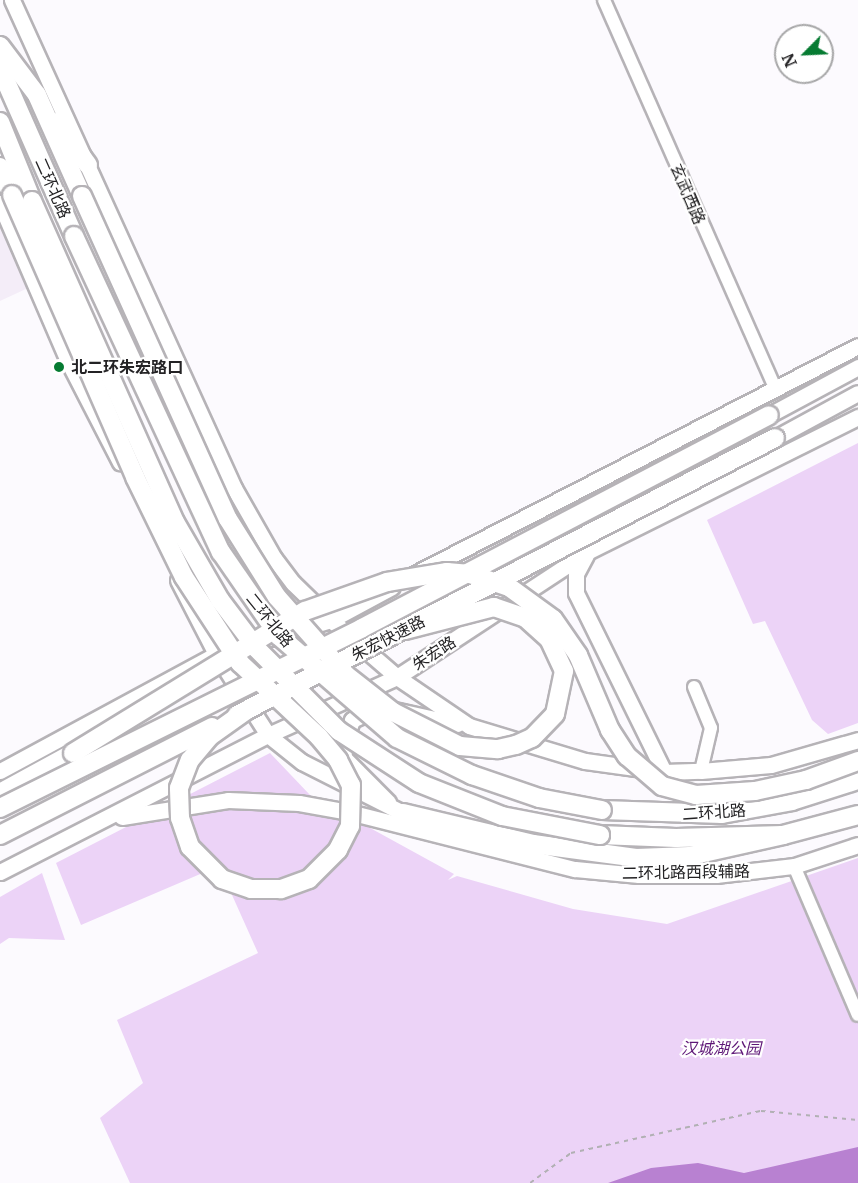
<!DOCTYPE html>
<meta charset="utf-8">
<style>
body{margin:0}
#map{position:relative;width:858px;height:1183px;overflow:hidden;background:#fcfafe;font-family:Merriweather,"Noto Sans SC",serif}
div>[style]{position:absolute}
.built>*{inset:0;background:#f4edf8}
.green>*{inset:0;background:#ecd3f7}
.water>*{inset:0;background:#b881d1}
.path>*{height:2px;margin-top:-1px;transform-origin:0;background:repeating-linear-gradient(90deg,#b1b0b3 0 4.5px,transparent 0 9px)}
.roads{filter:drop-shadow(2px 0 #b6b3b7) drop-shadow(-2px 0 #b6b3b7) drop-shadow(0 2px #b6b3b7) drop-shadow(0 -2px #b6b3b7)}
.minor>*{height:12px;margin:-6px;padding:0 6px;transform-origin:6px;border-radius:6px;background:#fff}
.major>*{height:15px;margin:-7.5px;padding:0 7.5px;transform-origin:7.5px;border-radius:7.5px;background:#fff}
.highway>*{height:18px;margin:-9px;padding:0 9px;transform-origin:9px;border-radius:9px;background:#fff}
.bridges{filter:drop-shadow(2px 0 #b6b3b7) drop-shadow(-2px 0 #b6b3b7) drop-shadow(0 2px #b6b3b7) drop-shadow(0 -2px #b6b3b7)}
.highway-bridge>*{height:18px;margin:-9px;padding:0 9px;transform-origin:9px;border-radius:9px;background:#fff}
.dots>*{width:16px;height:16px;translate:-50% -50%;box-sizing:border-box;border:3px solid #fff;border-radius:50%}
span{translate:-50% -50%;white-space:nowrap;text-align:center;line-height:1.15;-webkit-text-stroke:4.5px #fff;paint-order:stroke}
.street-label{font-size:16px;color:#242325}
.poi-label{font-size:16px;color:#242325;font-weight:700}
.left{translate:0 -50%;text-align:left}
.park-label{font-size:16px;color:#5e1777;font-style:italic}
.north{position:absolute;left:774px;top:24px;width:60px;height:60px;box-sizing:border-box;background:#fff;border:2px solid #a7a7a8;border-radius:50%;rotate:246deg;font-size:16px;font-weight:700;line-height:24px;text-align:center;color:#242325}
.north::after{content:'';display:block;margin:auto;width:21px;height:27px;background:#067b32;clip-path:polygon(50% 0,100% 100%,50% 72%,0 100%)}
</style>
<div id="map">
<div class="built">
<div style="clip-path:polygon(0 226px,28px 288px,0 301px)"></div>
</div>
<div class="green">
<div style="clip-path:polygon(858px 443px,858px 723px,828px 734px,812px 720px,765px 621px,753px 624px,707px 520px)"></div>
<div style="clip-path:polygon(270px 753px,310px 795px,454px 874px,448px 880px,457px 876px,573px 909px,667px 924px,858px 858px,858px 1183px,130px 1183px,100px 1118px,143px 1083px,117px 1020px,258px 953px,219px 866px,81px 925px,56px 863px)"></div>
<div style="clip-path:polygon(42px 873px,65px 940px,9px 938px,0 944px,0 897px)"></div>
</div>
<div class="water">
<div style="clip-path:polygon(858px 1147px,858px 1183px,608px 1183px,651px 1168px,698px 1163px,744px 1173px)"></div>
</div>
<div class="path">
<div style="left:530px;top:1183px;width:51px;rotate:-36.2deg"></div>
<div style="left:571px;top:1153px;width:195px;rotate:-12.5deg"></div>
<div style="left:761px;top:1111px;width:97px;rotate:5.3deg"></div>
</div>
<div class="roads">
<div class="minor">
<div style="left:604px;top:0;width:424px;rotate:66.2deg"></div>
<div style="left:694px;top:687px;width:44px;rotate:67.5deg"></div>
<div style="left:711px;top:728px;width:44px;rotate:103.1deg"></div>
<div style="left:794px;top:866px;width:162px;rotate:66.8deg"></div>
</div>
<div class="major">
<div style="left:12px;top:0;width:536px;rotate:65.54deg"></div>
<div style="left:234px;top:488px;width:81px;rotate:60.3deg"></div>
<div style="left:274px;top:558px;width:31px;rotate:53deg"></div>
<div style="left:293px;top:583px;width:53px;rotate:44.2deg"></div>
<div style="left:331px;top:620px;width:87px;rotate:40.8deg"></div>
<div style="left:397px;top:677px;width:87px;rotate:34.2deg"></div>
<div style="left:469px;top:726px;width:121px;rotate:16.8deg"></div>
<div style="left:585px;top:761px;width:80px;rotate:7.9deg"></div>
<div style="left:664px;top:772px;width:37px;rotate:-2deg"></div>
<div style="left:701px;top:771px;width:70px;rotate:-4.9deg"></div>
<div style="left:771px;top:765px;width:91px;rotate:-16deg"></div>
<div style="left:0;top:203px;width:172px;rotate:66.7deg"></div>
<div style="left:68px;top:361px;width:114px;rotate:62.8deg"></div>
<div style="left:769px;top:415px;width:101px;rotate:-28.3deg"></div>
<div style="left:775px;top:438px;width:94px;rotate:-28.5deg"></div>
<div style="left:586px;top:555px;width:21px;rotate:118deg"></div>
<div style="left:576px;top:574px;width:19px;rotate:90deg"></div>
<div style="left:576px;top:593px;width:199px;rotate:63.8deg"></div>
<div style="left:413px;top:575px;width:500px;rotate:-27.23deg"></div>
<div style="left:178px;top:580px;width:83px;rotate:62.8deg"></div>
<div style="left:216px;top:654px;width:96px;rotate:57.3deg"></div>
<div style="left:268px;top:735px;width:43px;rotate:38.5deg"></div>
<div style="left:302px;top:762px;width:113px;rotate:26.8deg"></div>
<div style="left:271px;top:638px;width:63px;rotate:-16.7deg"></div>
<div style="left:331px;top:620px;width:69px;rotate:-28.4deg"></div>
<div style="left:0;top:771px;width:246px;rotate:-28.4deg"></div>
<div style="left:216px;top:654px;width:22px;rotate:-16deg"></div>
<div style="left:388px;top:802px;width:62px;rotate:-135deg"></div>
<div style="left:344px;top:758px;width:13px;rotate:-94deg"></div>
<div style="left:343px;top:745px;width:27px;rotate:-70deg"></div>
<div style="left:352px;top:720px;width:32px;rotate:-24deg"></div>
<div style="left:381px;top:707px;width:78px;rotate:12.6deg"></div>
<div style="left:122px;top:817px;width:107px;rotate:-9.1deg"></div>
<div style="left:228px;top:800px;width:71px;rotate:2.4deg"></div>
<div style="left:299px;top:803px;width:51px;rotate:10.2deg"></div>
<div style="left:349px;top:812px;width:233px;rotate:14.2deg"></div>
<div style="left:575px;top:869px;width:64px;rotate:5.4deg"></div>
<div style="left:639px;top:875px;width:77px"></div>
<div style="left:716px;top:875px;width:79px;rotate:-6.6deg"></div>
<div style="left:794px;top:866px;width:67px;rotate:-18.2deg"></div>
<div style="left:0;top:872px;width:301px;rotate:-27.1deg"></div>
<div style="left:268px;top:735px;width:141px;rotate:-24.2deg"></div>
<div style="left:397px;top:677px;width:227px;rotate:-33.3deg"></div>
<div style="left:587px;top:552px;width:303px;rotate:-26.5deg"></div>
</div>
<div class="highway">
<div style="left:0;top:46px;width:61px;rotate:52.9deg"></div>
<div style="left:37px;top:95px;width:111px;rotate:66deg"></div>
<div style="left:0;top:68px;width:184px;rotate:66.2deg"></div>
<div style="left:0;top:122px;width:85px;rotate:67.9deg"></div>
<div style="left:57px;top:122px;width:53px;rotate:54.2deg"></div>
<div style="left:0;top:167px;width:30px;rotate:67deg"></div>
<div style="left:0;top:793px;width:83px;rotate:-28.7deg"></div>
<div style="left:602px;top:810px;width:120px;rotate:1.9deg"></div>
<div style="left:722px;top:814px;width:71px;rotate:-10.5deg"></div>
<div style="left:792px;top:801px;width:69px;rotate:-17.7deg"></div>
<div style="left:403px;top:813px;width:134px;rotate:13.4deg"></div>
<div style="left:533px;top:844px;width:104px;rotate:7.7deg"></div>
<div style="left:636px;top:858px;width:54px;rotate:-2.1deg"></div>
<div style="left:690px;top:856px;width:95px;rotate:-12.7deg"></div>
<div style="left:600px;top:835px;width:76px;rotate:2.3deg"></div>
<div style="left:676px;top:838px;width:107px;rotate:-1.6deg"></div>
<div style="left:783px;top:835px;width:78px;rotate:-14.9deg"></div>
</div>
</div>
<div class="bridges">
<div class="highway-bridge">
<div style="left:12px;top:195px;width:308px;rotate:66.4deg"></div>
<div style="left:135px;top:477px;width:111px;rotate:63.9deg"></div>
<div style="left:184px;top:577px;width:103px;rotate:56.9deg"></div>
<div style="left:240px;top:663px;width:108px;rotate:43.1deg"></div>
<div style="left:319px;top:737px;width:30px;rotate:50deg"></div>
<div style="left:338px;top:760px;width:28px;rotate:63deg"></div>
<div style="left:351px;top:785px;width:41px;rotate:91.4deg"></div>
<div style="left:350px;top:826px;width:27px;rotate:117deg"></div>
<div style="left:338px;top:850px;width:41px;rotate:135deg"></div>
<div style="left:309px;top:879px;width:30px;rotate:160deg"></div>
<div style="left:281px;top:889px;width:30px;rotate:180deg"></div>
<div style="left:251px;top:889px;width:31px;rotate:-161deg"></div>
<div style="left:222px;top:879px;width:45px;rotate:-135deg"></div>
<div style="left:190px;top:847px;width:31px;rotate:-109deg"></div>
<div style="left:180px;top:818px;width:30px;rotate:-92deg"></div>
<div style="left:179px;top:788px;width:30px;rotate:-69deg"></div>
<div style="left:190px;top:760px;width:30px;rotate:-50deg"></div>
<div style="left:209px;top:737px;width:47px;rotate:-35.4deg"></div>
<div style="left:82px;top:196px;width:354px;rotate:65.7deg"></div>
<div style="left:228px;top:519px;width:92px;rotate:57.9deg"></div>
<div style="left:277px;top:597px;width:104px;rotate:48.5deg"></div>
<div style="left:346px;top:675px;width:60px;rotate:38.2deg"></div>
<div style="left:393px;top:712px;width:75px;rotate:26.9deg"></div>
<div style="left:460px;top:746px;width:38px;rotate:5deg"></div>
<div style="left:498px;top:749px;width:18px;rotate:-13deg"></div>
<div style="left:516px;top:745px;width:17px;rotate:-24deg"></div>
<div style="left:532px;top:738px;width:33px;rotate:-46deg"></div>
<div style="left:555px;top:714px;width:44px;rotate:-78.2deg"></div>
<div style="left:564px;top:671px;width:35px;rotate:-115deg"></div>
<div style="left:549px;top:639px;width:31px;rotate:-138deg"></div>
<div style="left:526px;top:618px;width:34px;rotate:-161deg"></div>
<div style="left:494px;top:607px;width:92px;rotate:165.5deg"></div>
<div style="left:32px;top:201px;width:351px;rotate:66deg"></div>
<div style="left:175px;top:522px;width:90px;rotate:60deg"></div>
<div style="left:220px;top:600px;width:61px;rotate:52.9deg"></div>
<div style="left:257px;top:649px;width:116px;rotate:45deg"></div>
<div style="left:339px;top:731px;width:95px;rotate:33deg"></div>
<div style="left:419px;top:783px;width:89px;rotate:21.7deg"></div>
<div style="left:502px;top:816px;width:100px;rotate:11deg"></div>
<div style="left:74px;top:236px;width:349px;rotate:65.1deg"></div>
<div style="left:221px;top:552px;width:102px;rotate:55.4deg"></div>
<div style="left:279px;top:636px;width:156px;rotate:40.8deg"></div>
<div style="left:397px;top:738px;width:84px;rotate:26.3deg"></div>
<div style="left:472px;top:775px;width:71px;rotate:18.9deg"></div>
<div style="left:539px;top:798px;width:64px;rotate:10.8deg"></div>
<div style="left:237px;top:715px;width:605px;rotate:-27.24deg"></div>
<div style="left:73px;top:753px;width:272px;rotate:-31.5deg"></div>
<div style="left:305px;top:611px;width:87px;rotate:-19.5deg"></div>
<div style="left:387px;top:582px;width:61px;rotate:-9.5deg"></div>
<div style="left:447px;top:572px;width:23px;rotate:5deg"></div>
<div style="left:470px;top:574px;width:41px;rotate:18.4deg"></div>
<div style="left:509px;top:587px;width:54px;rotate:36deg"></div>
<div style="left:553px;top:619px;width:44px;rotate:55.2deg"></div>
<div style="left:578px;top:655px;width:82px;rotate:66.9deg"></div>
<div style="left:610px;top:730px;width:31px;rotate:57deg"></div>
<div style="left:627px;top:756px;width:46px;rotate:40.6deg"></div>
<div style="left:662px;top:786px;width:35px;rotate:15deg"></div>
<div style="left:696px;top:795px;width:59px;rotate:-3.9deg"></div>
<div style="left:755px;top:791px;width:52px;rotate:-12.2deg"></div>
<div style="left:806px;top:780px;width:55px;rotate:-20.1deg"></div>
<div style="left:0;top:808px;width:404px;rotate:-26.4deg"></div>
<div style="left:362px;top:628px;width:459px;rotate:-27.6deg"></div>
<div style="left:0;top:835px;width:238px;rotate:-27deg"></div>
</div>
</div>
<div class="dots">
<div style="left:59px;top:367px;background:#067b32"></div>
</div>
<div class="street-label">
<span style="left:53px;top:188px;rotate:66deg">二环北路</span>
<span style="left:688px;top:194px;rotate:67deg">玄武西路</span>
<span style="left:270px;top:620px;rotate:51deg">二环北路</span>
<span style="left:388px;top:638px;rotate:-27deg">朱宏快速路</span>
<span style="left:434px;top:653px;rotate:-33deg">朱宏路</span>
<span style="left:714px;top:812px;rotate:-4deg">二环北路</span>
<span style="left:686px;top:872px;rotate:-1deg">二环北路西段辅路</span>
</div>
<div class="poi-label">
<span class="left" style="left:71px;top:367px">北二环朱宏路口</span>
</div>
<div class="park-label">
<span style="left:721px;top:1048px">汉城湖公园</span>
</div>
<div class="north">N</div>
</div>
